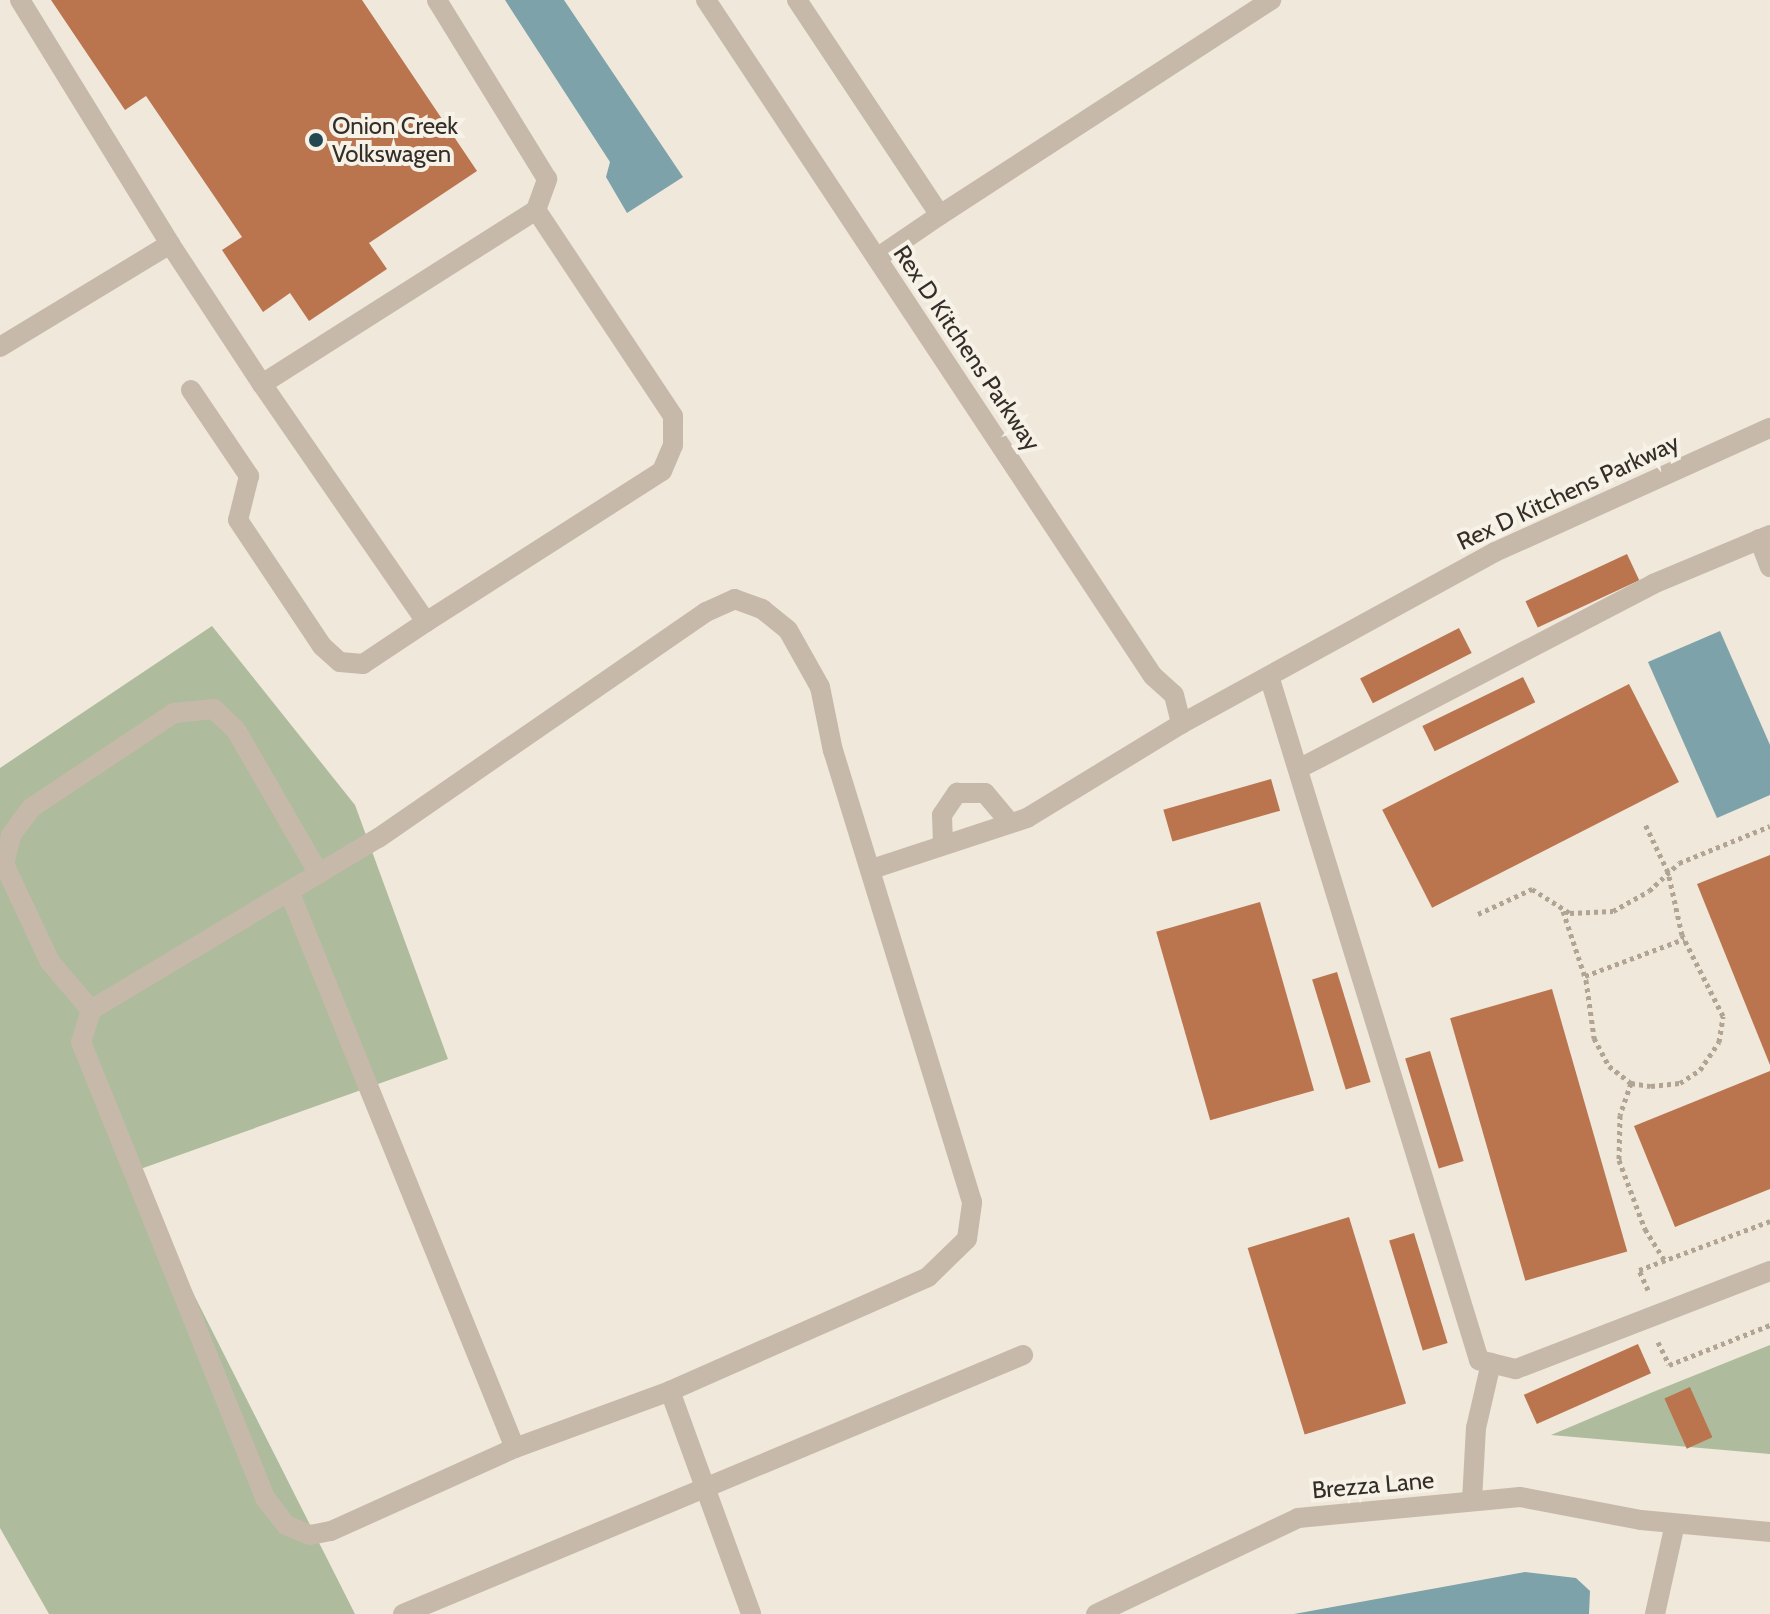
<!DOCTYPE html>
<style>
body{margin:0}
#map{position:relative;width:1770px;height:1614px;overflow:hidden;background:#efe8db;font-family:Cabin,sans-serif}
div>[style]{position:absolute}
.green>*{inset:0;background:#aebc9d}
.water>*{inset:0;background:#7da2a9}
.building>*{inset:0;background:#ba754f;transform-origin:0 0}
.path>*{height:5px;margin-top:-2.5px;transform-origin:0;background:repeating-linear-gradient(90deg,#b1a493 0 4px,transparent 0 8px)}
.minor>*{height:20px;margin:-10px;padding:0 10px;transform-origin:10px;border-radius:10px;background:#c6b9a9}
.dots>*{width:22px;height:22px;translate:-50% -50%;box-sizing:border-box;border:4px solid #f7f2e7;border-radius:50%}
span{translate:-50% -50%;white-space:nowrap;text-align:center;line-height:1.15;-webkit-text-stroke:8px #f7f2e7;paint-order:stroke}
.poi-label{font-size:24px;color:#342d28}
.left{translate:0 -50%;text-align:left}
.street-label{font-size:24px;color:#342d28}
</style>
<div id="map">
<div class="green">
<div style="clip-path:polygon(212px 626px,355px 805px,448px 1059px,132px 1172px,355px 1614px,49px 1614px,0 1528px,0 768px)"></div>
<div style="clip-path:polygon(1770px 1345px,1770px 1454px,1551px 1435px,1653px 1392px)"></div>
</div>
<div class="water">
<div style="clip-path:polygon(505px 0,564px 0,683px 177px,627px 213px,606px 177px,610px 162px)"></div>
<div style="clip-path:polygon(1720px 631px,1770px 745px,1770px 795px,1717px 818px,1648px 662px)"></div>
<div style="clip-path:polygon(1525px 1572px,1576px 1578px,1590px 1591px,1589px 1614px,1294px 1614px)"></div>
</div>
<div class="building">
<div style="clip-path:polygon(51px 0,362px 0,477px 171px,369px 243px,387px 269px,309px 321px,290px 293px,263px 312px,222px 250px,242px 237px,146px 96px,125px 110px)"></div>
<div style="left:1627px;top:554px;width:29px;height:112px;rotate:65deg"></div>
<div style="left:1459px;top:628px;width:28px;height:111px;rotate:63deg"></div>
<div style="left:1523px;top:677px;width:28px;height:112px;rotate:64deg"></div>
<div style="left:1629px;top:684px;width:110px;height:277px;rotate:63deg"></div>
<div style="left:1271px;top:779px;width:33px;height:112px;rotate:74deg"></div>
<div style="clip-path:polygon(1770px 855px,1770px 1065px,1697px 884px)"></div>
<div style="left:1260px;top:902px;width:196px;height:108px;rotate:74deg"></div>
<div style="left:1337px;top:972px;width:115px;height:26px;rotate:73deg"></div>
<div style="left:1552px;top:989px;width:273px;height:106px;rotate:74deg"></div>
<div style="left:1430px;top:1051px;width:115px;height:26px;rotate:73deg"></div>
<div style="clip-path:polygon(1770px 1071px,1770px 1189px,1675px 1227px,1634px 1126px)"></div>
<div style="left:1349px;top:1217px;width:195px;height:106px;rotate:73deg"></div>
<div style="left:1414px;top:1233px;width:115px;height:26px;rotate:73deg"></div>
<div style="left:1638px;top:1344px;width:32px;height:125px;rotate:66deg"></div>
<div style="left:1690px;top:1387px;width:55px;height:28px;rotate:66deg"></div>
</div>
<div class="path">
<div style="left:1563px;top:911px;width:73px;rotate:71.6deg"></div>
<div style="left:1586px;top:980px;width:59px;rotate:82.1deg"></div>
<div style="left:1594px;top:1038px;width:32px;rotate:62deg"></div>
<div style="left:1609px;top:1066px;width:28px;rotate:38deg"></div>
<div style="left:1631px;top:1083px;width:20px;rotate:9deg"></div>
<div style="left:1651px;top:1086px;width:29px;rotate:-6deg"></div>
<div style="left:1680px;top:1083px;width:24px;rotate:-33deg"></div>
<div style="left:1700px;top:1070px;width:34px;rotate:-56deg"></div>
<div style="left:1719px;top:1042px;width:26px;rotate:-81deg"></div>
<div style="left:1723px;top:1016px;width:91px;rotate:-116.8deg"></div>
<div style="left:1682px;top:935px;width:65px;rotate:-102.5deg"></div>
<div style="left:1668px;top:872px;width:55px;rotate:-115.6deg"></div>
<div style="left:1478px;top:914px;width:60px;rotate:-24.8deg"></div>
<div style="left:1532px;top:889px;width:45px;rotate:32.3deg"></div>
<div style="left:1570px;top:913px;width:43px;rotate:-2.7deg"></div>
<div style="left:1613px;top:911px;width:41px;rotate:-29.1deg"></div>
<div style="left:1649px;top:891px;width:41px;rotate:-43deg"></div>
<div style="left:1679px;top:863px;width:98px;rotate:-22.1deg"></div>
<div style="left:1585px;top:976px;width:106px;rotate:-20.5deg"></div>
<div style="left:1631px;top:1083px;width:34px;rotate:109deg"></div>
<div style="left:1620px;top:1115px;width:45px;rotate:91.3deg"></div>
<div style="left:1619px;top:1160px;width:74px;rotate:69.4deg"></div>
<div style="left:1645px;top:1229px;width:38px;rotate:58deg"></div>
<div style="left:1648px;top:1290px;width:22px;rotate:-114deg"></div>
<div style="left:1639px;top:1270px;width:140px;rotate:-20.5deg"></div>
<div style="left:1658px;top:1342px;width:25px;rotate:64deg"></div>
<div style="left:1669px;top:1365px;width:109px;rotate:-21.6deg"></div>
</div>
<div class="minor">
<div style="left:20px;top:0;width:286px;rotate:58.4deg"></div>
<div style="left:706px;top:0;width:810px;rotate:56.53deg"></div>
<div style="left:1153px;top:676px;width:28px;rotate:42deg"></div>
<div style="left:1174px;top:695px;width:30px;rotate:76deg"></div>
<div style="left:797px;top:0;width:258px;rotate:56.4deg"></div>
<div style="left:940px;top:215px;width:76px;rotate:145.7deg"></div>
<div style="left:940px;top:215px;width:395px;rotate:-33deg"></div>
<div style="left:0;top:347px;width:199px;rotate:-31.2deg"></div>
<div style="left:170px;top:244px;width:168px;rotate:56.7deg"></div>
<div style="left:262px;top:384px;width:325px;rotate:-32.4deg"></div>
<div style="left:536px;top:210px;width:33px;rotate:-70deg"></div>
<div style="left:547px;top:179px;width:210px;rotate:-121.6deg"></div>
<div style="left:262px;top:384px;width:289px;rotate:55.4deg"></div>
<div style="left:426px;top:622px;width:280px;rotate:-32.6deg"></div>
<div style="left:662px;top:471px;width:28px;rotate:-67deg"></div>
<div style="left:673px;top:445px;width:29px;rotate:-90deg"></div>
<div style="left:673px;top:416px;width:247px;rotate:-123.6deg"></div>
<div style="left:191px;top:390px;width:104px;rotate:56deg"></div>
<div style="left:249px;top:476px;width:45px;rotate:104deg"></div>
<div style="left:238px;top:520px;width:151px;rotate:56.3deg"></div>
<div style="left:322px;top:646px;width:24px;rotate:42deg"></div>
<div style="left:340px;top:662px;width:23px;rotate:5deg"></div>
<div style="left:363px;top:664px;width:76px;rotate:-33.7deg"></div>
<div style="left:1759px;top:539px;width:30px;rotate:69deg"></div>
<div style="left:1269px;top:676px;width:716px;rotate:72.93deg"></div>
<div style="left:1479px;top:1360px;width:38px;rotate:14deg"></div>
<div style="left:1516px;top:1369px;width:272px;rotate:-21.1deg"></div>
<div style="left:1302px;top:767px;width:396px;rotate:-27.5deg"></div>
<div style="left:1653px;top:584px;width:127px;rotate:-22.7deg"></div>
<div style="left:943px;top:844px;width:29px;rotate:-92deg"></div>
<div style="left:942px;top:815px;width:27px;rotate:-56deg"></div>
<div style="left:957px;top:793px;width:28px"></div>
<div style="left:985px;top:793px;width:39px;rotate:50deg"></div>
<div style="left:872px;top:869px;width:163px;rotate:-18.2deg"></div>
<div style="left:1027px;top:818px;width:180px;rotate:-31.4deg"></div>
<div style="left:1181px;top:724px;width:358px;rotate:-28.7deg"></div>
<div style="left:1495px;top:552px;width:302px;rotate:-24.3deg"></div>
<div style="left:289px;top:891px;width:601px;rotate:67.92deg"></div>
<div style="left:91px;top:1010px;width:63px;rotate:-130.5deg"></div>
<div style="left:50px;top:962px;width:108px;rotate:-115.1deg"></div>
<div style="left:4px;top:864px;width:30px;rotate:-76deg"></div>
<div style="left:11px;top:835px;width:34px;rotate:-53deg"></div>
<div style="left:31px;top:808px;width:172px;rotate:-33.6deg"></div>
<div style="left:174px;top:713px;width:40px;rotate:-5.7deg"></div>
<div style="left:214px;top:709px;width:30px;rotate:44deg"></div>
<div style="left:236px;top:730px;width:166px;rotate:60deg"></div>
<div style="left:670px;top:1391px;width:282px;rotate:-23.8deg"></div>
<div style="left:928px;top:1277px;width:54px;rotate:-44.3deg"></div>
<div style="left:967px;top:1239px;width:37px;rotate:-82deg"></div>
<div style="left:972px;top:1202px;width:472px;rotate:-107.1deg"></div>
<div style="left:833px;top:751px;width:65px;rotate:-101.5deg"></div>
<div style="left:820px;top:687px;width:65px;rotate:-119.3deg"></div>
<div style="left:788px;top:630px;width:33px;rotate:-141deg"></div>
<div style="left:762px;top:609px;width:29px;rotate:-160deg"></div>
<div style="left:735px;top:599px;width:32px;rotate:156deg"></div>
<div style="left:706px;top:612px;width:398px;rotate:145.4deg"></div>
<div style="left:378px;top:838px;width:335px;rotate:149.1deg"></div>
<div style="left:91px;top:1010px;width:34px;rotate:107deg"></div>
<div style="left:81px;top:1042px;width:492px;rotate:68deg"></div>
<div style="left:265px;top:1498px;width:34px;rotate:52deg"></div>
<div style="left:286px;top:1525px;width:26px;rotate:23deg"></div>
<div style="left:310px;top:1535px;width:21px;rotate:-11deg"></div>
<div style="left:331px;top:1531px;width:202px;rotate:-24.3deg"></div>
<div style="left:515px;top:1448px;width:165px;rotate:-20.2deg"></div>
<div style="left:670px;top:1391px;width:237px;rotate:70deg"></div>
<div style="left:1472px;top:1501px;width:73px;rotate:-86.9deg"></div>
<div style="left:1476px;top:1428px;width:67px;rotate:-77deg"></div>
<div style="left:403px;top:1614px;width:672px;rotate:-22.67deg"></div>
<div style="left:1096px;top:1614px;width:224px;rotate:-25.4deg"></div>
<div style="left:1298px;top:1518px;width:223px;rotate:-5.4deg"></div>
<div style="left:1520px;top:1497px;width:123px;rotate:10.8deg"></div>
<div style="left:1641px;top:1520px;width:130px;rotate:5.3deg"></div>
<div style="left:1655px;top:1614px;width:92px;rotate:-77.5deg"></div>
</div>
<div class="dots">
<div style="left:316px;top:140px;background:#224851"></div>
</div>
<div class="poi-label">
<span class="left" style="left:332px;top:140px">Onion Creek<br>Volkswagen</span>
</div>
<div class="street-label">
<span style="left:967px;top:348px;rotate:56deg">Rex D Kitchens Parkway</span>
<span style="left:1568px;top:492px;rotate:-25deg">Rex D Kitchens Parkway</span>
<span style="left:1373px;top:1485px;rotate:-5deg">Brezza Lane</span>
</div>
</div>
